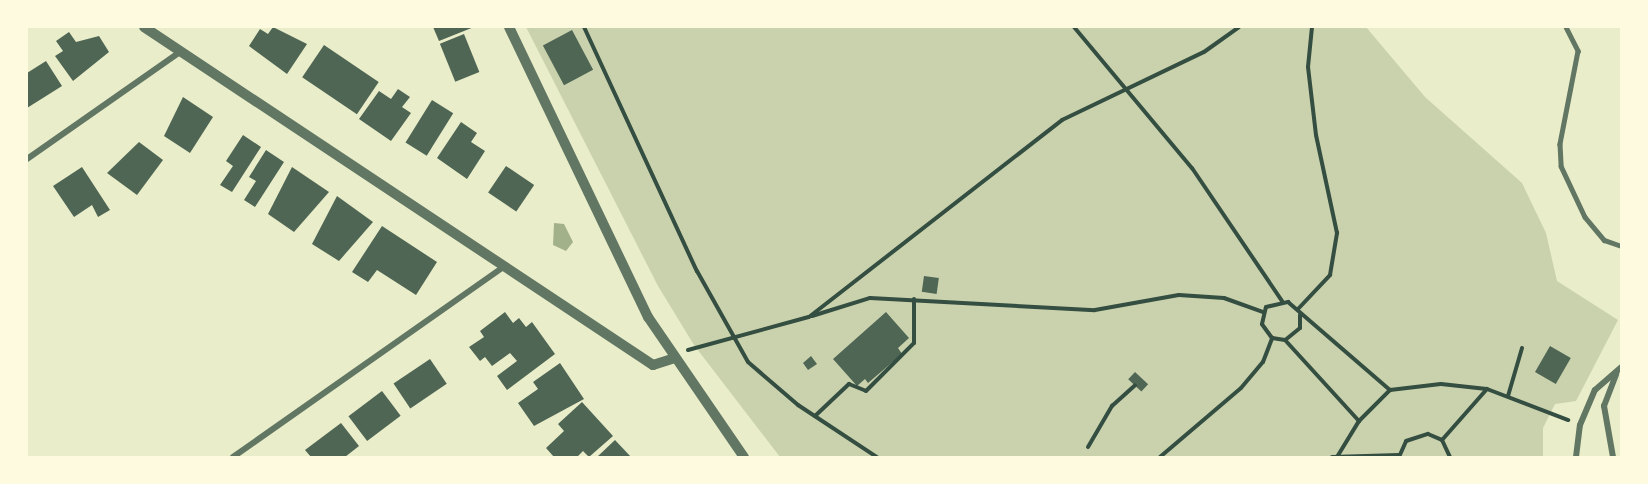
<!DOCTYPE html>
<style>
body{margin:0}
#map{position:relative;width:1648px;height:484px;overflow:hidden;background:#e9edc9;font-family:Jost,sans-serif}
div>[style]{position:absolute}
.green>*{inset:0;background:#cad2ad}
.water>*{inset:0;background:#a3b18a}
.building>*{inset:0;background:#4f6655;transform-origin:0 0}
.path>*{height:4px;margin:-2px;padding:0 2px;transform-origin:2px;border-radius:2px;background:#344e41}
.service>*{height:4.5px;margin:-2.25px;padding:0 2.25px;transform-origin:2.25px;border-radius:2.25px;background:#617663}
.minor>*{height:6px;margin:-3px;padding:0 3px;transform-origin:3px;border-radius:3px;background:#617663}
.tertiary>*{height:10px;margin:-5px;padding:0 5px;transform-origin:5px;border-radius:5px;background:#617663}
span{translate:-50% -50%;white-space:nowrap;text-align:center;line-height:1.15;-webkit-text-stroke:4.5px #fefae0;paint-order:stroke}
.frame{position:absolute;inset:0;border:28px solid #fefae0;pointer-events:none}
</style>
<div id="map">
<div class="green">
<div style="clip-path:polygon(526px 27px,1366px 27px,1425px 97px,1522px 183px,1546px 233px,1557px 281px,1618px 320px,1576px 401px,1555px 404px,1543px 428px,1543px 457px,780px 457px,694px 345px,658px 286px)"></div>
</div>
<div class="water">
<div style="clip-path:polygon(554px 223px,564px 224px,573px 242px,566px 251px,553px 245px)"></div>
</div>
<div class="building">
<div style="clip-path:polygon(273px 27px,307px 44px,287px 74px,249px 46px,260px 29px,268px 34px)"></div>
<div style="clip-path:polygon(433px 27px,474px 27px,439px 41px)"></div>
<div style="left:572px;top:30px;width:45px;height:33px;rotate:62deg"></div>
<div style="clip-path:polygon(69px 32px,76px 42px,99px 36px,109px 52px,73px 81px,55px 56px,63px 51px,56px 41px)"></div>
<div style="left:464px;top:34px;width:41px;height:26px;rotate:68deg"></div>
<div style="left:324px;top:45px;width:66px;height:39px;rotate:34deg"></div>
<div style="clip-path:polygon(46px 61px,62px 86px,27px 108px,27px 73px)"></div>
<div style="clip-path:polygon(398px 89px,410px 97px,402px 107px,411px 113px,391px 141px,359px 119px,379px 91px,391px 99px)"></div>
<div style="clip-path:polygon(183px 97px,213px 117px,190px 153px,164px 136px)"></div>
<div style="left:432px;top:100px;width:25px;height:50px;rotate:32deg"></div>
<div style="clip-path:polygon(461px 122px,477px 133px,471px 142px,485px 151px,467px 179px,437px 158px)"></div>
<div style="clip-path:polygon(243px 135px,261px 147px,232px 192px,220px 185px,233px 166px,226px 161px)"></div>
<div style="clip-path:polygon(139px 142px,163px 160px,137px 195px,107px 173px)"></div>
<div style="clip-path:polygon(266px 150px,284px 162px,255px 207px,244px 200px,256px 181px,249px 177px)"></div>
<div style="left:506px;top:166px;width:34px;height:32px;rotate:34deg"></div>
<div style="clip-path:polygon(82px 167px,110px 210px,98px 217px,92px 205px,74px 217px,53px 186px)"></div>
<div style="clip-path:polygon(292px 167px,329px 192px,294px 232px,268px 214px)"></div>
<div style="clip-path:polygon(337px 196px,373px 222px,339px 261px,312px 244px)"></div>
<div style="clip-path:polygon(382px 226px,437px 262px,416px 295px,377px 270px,368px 282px,352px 272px)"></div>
<div style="left:924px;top:276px;width:15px;height:16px;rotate:8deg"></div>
<div style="clip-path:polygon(505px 312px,513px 323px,519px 318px,526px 327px,532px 322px,555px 354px,507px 390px,497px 376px,517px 361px,510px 353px,492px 366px,485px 357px,480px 361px,469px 347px,484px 337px,480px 331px)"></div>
<div style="clip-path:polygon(886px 312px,909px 338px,898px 348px,902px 354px,868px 383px,865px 379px,857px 386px,833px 359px)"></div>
<div style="left:1550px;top:346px;width:24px;height:30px;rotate:30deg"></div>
<div style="clip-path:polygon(811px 356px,817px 364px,808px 370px,803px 363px)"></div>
<div style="left:430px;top:359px;width:30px;height:44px;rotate:56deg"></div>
<div style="clip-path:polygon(560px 363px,584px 399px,534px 426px,518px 403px,538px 389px,533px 382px)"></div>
<div style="left:1135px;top:372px;width:18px;height:10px;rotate:43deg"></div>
<div style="left:382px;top:391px;width:31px;height:42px;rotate:53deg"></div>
<div style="clip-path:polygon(582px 402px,613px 436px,589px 457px,583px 451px,577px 457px,554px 457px,546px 448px,564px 431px,558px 424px)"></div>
<div style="clip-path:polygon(341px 423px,359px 446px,345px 457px,311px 457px,305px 450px)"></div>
<div style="clip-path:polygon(615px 440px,631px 457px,597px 457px)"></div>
</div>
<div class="path">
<div style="left:584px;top:27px;width:269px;rotate:65.2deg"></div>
<div style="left:697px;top:271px;width:104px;rotate:60.7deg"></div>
<div style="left:748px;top:362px;width:66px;rotate:40.7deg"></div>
<div style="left:798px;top:405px;width:95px;rotate:33.4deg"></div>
<div style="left:1074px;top:27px;width:184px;rotate:50.1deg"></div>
<div style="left:1192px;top:168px;width:161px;rotate:55.9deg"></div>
<div style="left:1298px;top:309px;width:47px;rotate:-46.7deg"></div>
<div style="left:1330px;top:275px;width:43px;rotate:-80.5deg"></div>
<div style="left:1337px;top:233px;width:100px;rotate:-102.1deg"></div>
<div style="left:1316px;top:135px;width:68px;rotate:-96.7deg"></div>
<div style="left:1308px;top:67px;width:40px;rotate:-84.3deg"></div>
<div style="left:1300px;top:315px;width:13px;rotate:90deg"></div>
<div style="left:1300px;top:328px;width:19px;rotate:141deg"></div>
<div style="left:1285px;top:340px;width:13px;rotate:-171deg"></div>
<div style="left:1272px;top:338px;width:17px;rotate:-126deg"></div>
<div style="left:1262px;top:324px;width:17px;rotate:-77deg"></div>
<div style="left:1266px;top:307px;width:23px;rotate:-13deg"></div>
<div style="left:1288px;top:302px;width:135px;rotate:40.8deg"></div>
<div style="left:1390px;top:390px;width:51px;rotate:-6.7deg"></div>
<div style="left:1441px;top:384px;width:46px;rotate:6.2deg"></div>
<div style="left:1487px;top:389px;width:87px;rotate:20.9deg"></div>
<div style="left:812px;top:316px;width:61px;rotate:-17.2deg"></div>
<div style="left:870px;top:298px;width:225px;rotate:3.1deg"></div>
<div style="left:1095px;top:310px;width:85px;rotate:-10.1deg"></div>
<div style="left:1179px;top:295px;width:45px;rotate:3.8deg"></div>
<div style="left:1224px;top:298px;width:41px;rotate:19.7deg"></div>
<div style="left:1285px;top:340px;width:110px;rotate:47.6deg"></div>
<div style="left:688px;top:350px;width:125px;rotate:-15.3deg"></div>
<div style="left:809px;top:317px;width:321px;rotate:-37.9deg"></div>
<div style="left:1062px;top:120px;width:157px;rotate:-25.6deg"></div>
<div style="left:1204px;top:52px;width:43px;rotate:-35.5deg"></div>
<div style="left:1508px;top:396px;width:50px;rotate:-73.7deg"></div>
<div style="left:815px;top:416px;width:47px;rotate:-43.3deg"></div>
<div style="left:849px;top:384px;width:18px;rotate:22deg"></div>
<div style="left:866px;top:391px;width:68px;rotate:-45deg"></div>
<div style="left:914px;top:343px;width:44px;rotate:-90deg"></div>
<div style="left:1442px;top:440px;width:68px;rotate:-48.6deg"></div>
<div style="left:1088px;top:447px;width:48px;rotate:-59.7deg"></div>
<div style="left:1112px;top:406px;width:31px;rotate:-42deg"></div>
<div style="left:1160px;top:457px;width:106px;rotate:-40.4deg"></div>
<div style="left:1241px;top:388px;width:34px;rotate:-50deg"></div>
<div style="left:1263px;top:362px;width:26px;rotate:-69deg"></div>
<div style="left:1332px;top:457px;width:67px;rotate:-1.7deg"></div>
<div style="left:1337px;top:457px;width:42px;rotate:-58.6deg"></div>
<div style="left:1359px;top:421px;width:44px;rotate:-45deg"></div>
<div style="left:1399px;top:457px;width:17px;rotate:-66deg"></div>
<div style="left:1406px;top:441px;width:23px;rotate:-18deg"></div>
<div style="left:1428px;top:434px;width:15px;rotate:23deg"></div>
<div style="left:1442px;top:440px;width:19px;rotate:65deg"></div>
</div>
<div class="service">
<div style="left:1566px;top:27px;width:27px;rotate:63deg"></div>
<div style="left:1578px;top:51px;width:95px;rotate:101deg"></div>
<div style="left:1560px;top:144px;width:22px;rotate:87deg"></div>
<div style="left:1561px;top:166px;width:56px;rotate:64.8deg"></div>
<div style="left:1585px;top:217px;width:30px;rotate:50deg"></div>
<div style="left:1604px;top:240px;width:18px;rotate:19deg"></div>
</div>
<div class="minor">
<div style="left:27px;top:159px;width:188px;rotate:-35deg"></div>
<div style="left:233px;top:457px;width:332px;rotate:-35.1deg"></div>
<div style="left:1576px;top:457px;width:32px;rotate:-83deg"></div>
<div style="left:1580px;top:425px;width:38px;rotate:-67deg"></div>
<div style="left:1595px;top:390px;width:35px;rotate:-41deg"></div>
<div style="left:1613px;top:457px;width:52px;rotate:-100deg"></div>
<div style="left:1604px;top:406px;width:34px;rotate:-69deg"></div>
</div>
<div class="tertiary">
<div style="left:144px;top:27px;width:611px;rotate:33.59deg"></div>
<div style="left:653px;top:365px;width:23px;rotate:-18deg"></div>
<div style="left:509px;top:27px;width:322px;rotate:64.4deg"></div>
<div style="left:648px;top:317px;width:170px;rotate:55.6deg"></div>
</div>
<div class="frame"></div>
</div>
